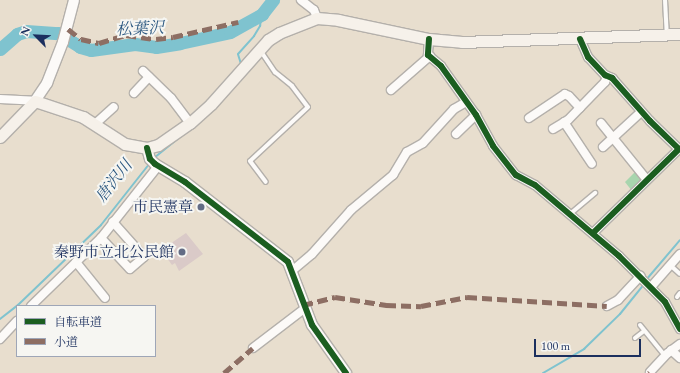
<!DOCTYPE html>
<meta charset="utf-8">
<style>
body{margin:0}
#map{position:relative;width:680px;height:373px;overflow:hidden;background:#e8dece;font-family:"EB Garamond","Noto Serif JP",serif}
div>[style]{position:absolute}
.green>*{inset:0;background:#a8d5ae}
.stream>*{height:2px;margin:-1px;padding:0 1px;transform-origin:1px;border-radius:1px;background:#7fc3cf}
.river>*{height:13px;margin:-6.5px;padding:0 6.5px;transform-origin:6.5px;border-radius:6.5px;background:#7fc3cf}
.building>*{inset:0;background:#dacac8}
.roads{filter:drop-shadow(1px 0 #b4b0ab) drop-shadow(-1px 0 #b4b0ab) drop-shadow(0 1px #b4b0ab) drop-shadow(0 -1px #b4b0ab)}
.service>*{height:4px;margin:-2px;padding:0 2px;transform-origin:2px;border-radius:2px;background:#fcfaf8}
.minor>*{height:8px;margin:-4px;padding:0 4px;transform-origin:4px;border-radius:4px;background:#fcfaf8}
.tertiary>*{height:10px;margin:-5px;padding:0 5px;transform-origin:5px;border-radius:5px;background:#fcfaf8}
.secondary>*{height:11px;margin:-5.5px;padding:0 5.5px;transform-origin:5.5px;border-radius:5.5px;background:#f6f1ea}
.quiet>*{height:5px;margin-top:-2.5px;transform-origin:0;background:repeating-linear-gradient(90deg,#8d6e63 0 10px,transparent 0 15px)}
.cycleway>*{height:6px;margin:-3px;padding:0 3px;transform-origin:3px;border-radius:3px;background:#1b5e20}
.dots>*{width:11px;height:11px;translate:-50% -50%;box-sizing:border-box;border:2px solid #f6f6f2;border-radius:50%}
span{translate:-50% -50%;white-space:nowrap;text-align:center;line-height:1.15;-webkit-text-stroke:4px #f6f6f2;paint-order:stroke}
.poi-label{font-size:15px;color:#1b2f5e}
.right{translate:-100% -50%;text-align:right}
.water-label{font-size:16px;color:#2c5880;font-style:italic}
.legend{position:absolute;left:16px;top:305px;width:140px;height:52px;box-sizing:border-box;background:#f6f6f2;border:1px solid #9ea6b7;margin:0;padding:5px 7px;list-style:none;font-size:12px;color:#1b2f5e}
.legend li{display:flex;align-items:center;gap:8px;height:20px}
.legend b{width:20px;border:1px solid #9ea6b7}
.north{position:absolute;left:16px;top:16px;width:40px;height:40px;-webkit-text-stroke:3px #f6f6f2;paint-order:stroke;rotate:294deg;font-size:11px;font-weight:700;line-height:16px;text-align:center;color:#1b2f5e}
.north::after{content:'';display:block;margin:auto;width:14px;height:18px;background:#1b2f5e;clip-path:polygon(50% 0,100% 100%,50% 72%,0 100%)}
.scale{position:absolute;left:534px;top:339px;width:107px;height:18px;box-sizing:border-box;border:2px solid #1b2f5e;border-top:0;padding-left:5px;font-size:12px;line-height:14px;white-space:nowrap;color:#1b2f5e;-webkit-text-stroke:3px #f6f6f2;paint-order:stroke}
</style>
<div id="map">
<div class="green">
<div style="clip-path:polygon(636px 171px,642px 178px,632px 191px,625px 182px)"></div>
</div>
<div class="stream">
<div style="left:241px;top:64px;width:10px;rotate:-107deg"></div>
<div style="left:238px;top:54px;width:24px;rotate:-48deg"></div>
<div style="left:254px;top:36px;width:12px;rotate:-59deg"></div>
<div style="left:260px;top:26px;width:12px;rotate:-81deg"></div>
<div style="left:223px;top:98px;width:25px;rotate:-48deg"></div>
<div style="left:154px;top:158px;width:41px;rotate:-39.1deg"></div>
<div style="left:646px;top:280px;width:52px;rotate:-49.6deg"></div>
<div style="left:0;top:319px;width:23px;rotate:-38deg"></div>
<div style="left:18px;top:305px;width:115px;rotate:-43.9deg"></div>
<div style="left:101px;top:225px;width:79px;rotate:-51.7deg"></div>
<div style="left:543px;top:373px;width:48px;rotate:-30.3deg"></div>
<div style="left:584px;top:349px;width:50px;rotate:-44.2deg"></div>
<div style="left:620px;top:314px;width:38px;rotate:-51deg"></div>
</div>
<div class="river">
<div style="left:0;top:49px;width:23px;rotate:-41deg"></div>
<div style="left:17px;top:34px;width:9px;rotate:-18deg"></div>
<div style="left:26px;top:31px;width:32px;rotate:4deg"></div>
<div style="left:58px;top:33px;width:26px;rotate:32deg"></div>
<div style="left:80px;top:47px;width:11px;rotate:15deg"></div>
<div style="left:91px;top:50px;width:44px;rotate:-7.8deg"></div>
<div style="left:135px;top:44px;width:21px;rotate:8deg"></div>
<div style="left:156px;top:47px;width:24px;rotate:-9deg"></div>
<div style="left:180px;top:43px;width:51px;rotate:-12.4deg"></div>
<div style="left:230px;top:32px;width:37px;rotate:-29deg"></div>
<div style="left:262px;top:14px;width:18px;rotate:-52deg"></div>
</div>
<div class="building">
<div style="clip-path:polygon(186px 233px,203px 254px,179px 271px,175px 263px,172px 265px,161px 250px)"></div>
</div>
<div class="roads">
<div class="service">
<div style="left:665px;top:0;width:34px;rotate:87deg"></div>
<div style="left:260px;top:50px;width:27px;rotate:56deg"></div>
<div style="left:275px;top:72px;width:22px;rotate:39deg"></div>
<div style="left:292px;top:86px;width:26px;rotate:53deg"></div>
<div style="left:308px;top:107px;width:79px;rotate:137deg"></div>
<div style="left:250px;top:161px;width:26px;rotate:53deg"></div>
<div style="left:570px;top:214px;width:33px;rotate:-40deg"></div>
<div style="left:670px;top:265px;width:13px;rotate:42deg"></div>
<div style="left:677px;top:297px;width:5px;rotate:-53deg"></div>
<div style="left:640px;top:325px;width:40px;rotate:51deg"></div>
<div style="left:635px;top:338px;width:11px;rotate:-38deg"></div>
</div>
<div class="minor">
<div style="left:301px;top:0;width:16px;rotate:38deg"></div>
<div style="left:314px;top:10px;width:9px;rotate:69deg"></div>
<div style="left:429px;top:39px;width:16px;rotate:94deg"></div>
<div style="left:428px;top:55px;width:17px;rotate:40deg"></div>
<div style="left:441px;top:66px;width:60px;rotate:54.5deg"></div>
<div style="left:476px;top:115px;width:35px;rotate:61deg"></div>
<div style="left:493px;top:146px;width:37px;rotate:52deg"></div>
<div style="left:516px;top:175px;width:21px;rotate:28deg"></div>
<div style="left:535px;top:185px;width:110px;rotate:40.2deg"></div>
<div style="left:619px;top:256px;width:65px;rotate:45deg"></div>
<div style="left:665px;top:302px;width:31px;rotate:61deg"></div>
<div style="left:580px;top:39px;width:20px;rotate:66deg"></div>
<div style="left:588px;top:57px;width:25px;rotate:47deg"></div>
<div style="left:605px;top:75px;width:8px;rotate:23deg"></div>
<div style="left:612px;top:78px;width:57px;rotate:48.5deg"></div>
<div style="left:650px;top:121px;width:40px;rotate:44deg"></div>
<div style="left:679px;top:149px;width:120px;rotate:135.7deg"></div>
<div style="left:143px;top:71px;width:39px;rotate:44deg"></div>
<div style="left:171px;top:98px;width:31px;rotate:53deg"></div>
<div style="left:391px;top:90px;width:52px;rotate:-41.1deg"></div>
<div style="left:134px;top:93px;width:22px;rotate:-47deg"></div>
<div style="left:0;top:99px;width:35px;rotate:3deg"></div>
<div style="left:529px;top:118px;width:43px;rotate:-33.7deg"></div>
<div style="left:565px;top:94px;width:4px;rotate:27deg"></div>
<div style="left:569px;top:96px;width:16px;rotate:47deg"></div>
<div style="left:564px;top:122px;width:50px;rotate:56.3deg"></div>
<div style="left:601px;top:123px;width:73px;rotate:51.1deg"></div>
<div style="left:95px;top:124px;width:25px;rotate:-42deg"></div>
<div style="left:553px;top:129px;width:17px;rotate:-31deg"></div>
<div style="left:568px;top:120px;width:53px;rotate:-45.8deg"></div>
<div style="left:605px;top:82px;width:6px;rotate:-72deg"></div>
<div style="left:456px;top:134px;width:28px;rotate:-44deg"></div>
<div style="left:603px;top:147px;width:52px;rotate:-42.6deg"></div>
<div style="left:101px;top:238px;width:42px;rotate:46.9deg"></div>
<div style="left:130px;top:269px;width:18px;rotate:-41deg"></div>
<div style="left:144px;top:257px;width:47px;rotate:-131.5deg"></div>
<div style="left:76px;top:262px;width:46px;rotate:51.1deg"></div>
<div style="left:293px;top:270px;width:25px;rotate:-40deg"></div>
<div style="left:312px;top:254px;width:59px;rotate:-48.4deg"></div>
<div style="left:351px;top:210px;width:55px;rotate:-39.8deg"></div>
<div style="left:393px;top:175px;width:27px;rotate:-59deg"></div>
<div style="left:407px;top:152px;width:18px;rotate:-29deg"></div>
<div style="left:423px;top:143px;width:46px;rotate:-47.6deg"></div>
<div style="left:454px;top:109px;width:14px;rotate:-30deg"></div>
<div style="left:651px;top:287px;width:44px;rotate:-48.7deg"></div>
<div style="left:31px;top:306px;width:98px;rotate:-44.2deg"></div>
<div style="left:101px;top:238px;width:92px;rotate:-51.6deg"></div>
<div style="left:607px;top:306px;width:13px;rotate:-29deg"></div>
<div style="left:618px;top:300px;width:33px;rotate:-47deg"></div>
<div style="left:0;top:339px;width:25px;rotate:-47deg"></div>
<div style="left:253px;top:348px;width:64px;rotate:-37.4deg"></div>
<div style="left:671px;top:350px;width:12px;rotate:42deg"></div>
<div style="left:650px;top:372px;width:26px;rotate:-47deg"></div>
<div style="left:668px;top:353px;width:15px;rotate:-37deg"></div>
</div>
<div class="tertiary">
<div style="left:35px;top:101px;width:22px;rotate:-56deg"></div>
<div style="left:47px;top:83px;width:44px;rotate:-68.7deg"></div>
<div style="left:63px;top:42px;width:43px;rotate:-75.3deg"></div>
<div style="left:147px;top:148px;width:11px;rotate:75deg"></div>
<div style="left:150px;top:159px;width:7px;rotate:45deg"></div>
<div style="left:155px;top:164px;width:35px;rotate:31deg"></div>
<div style="left:185px;top:182px;width:130px;rotate:37.8deg"></div>
<div style="left:288px;top:262px;width:67px;rotate:69.1deg"></div>
<div style="left:312px;top:325px;width:59px;rotate:54.7deg"></div>
</div>
<div class="secondary">
<div style="left:0;top:137px;width:50px;rotate:-45.8deg"></div>
<div style="left:35px;top:101px;width:51px;rotate:18.4deg"></div>
<div style="left:83px;top:117px;width:50px;rotate:32.7deg"></div>
<div style="left:125px;top:144px;width:22px;rotate:10deg"></div>
<div style="left:147px;top:148px;width:11px;rotate:-15deg"></div>
<div style="left:158px;top:145px;width:39px;rotate:-35deg"></div>
<div style="left:190px;top:123px;width:28px;rotate:-42deg"></div>
<div style="left:211px;top:104px;width:86px;rotate:-48.3deg"></div>
<div style="left:268px;top:40px;width:13px;rotate:-32deg"></div>
<div style="left:279px;top:33px;width:41px;rotate:-21.5deg"></div>
<div style="left:317px;top:18px;width:21px;rotate:5deg"></div>
<div style="left:338px;top:20px;width:93px;rotate:11.8deg"></div>
<div style="left:429px;top:39px;width:33px;rotate:5deg"></div>
<div style="left:462px;top:42px;width:218px;rotate:-2.1deg"></div>
</div>
</div>
<div class="quiet">
<div style="left:68px;top:29px;width:16px;rotate:38deg"></div>
<div style="left:81px;top:39px;width:18px;rotate:13deg"></div>
<div style="left:99px;top:43px;width:28px;rotate:-17deg"></div>
<div style="left:126px;top:35px;width:30px;rotate:8deg"></div>
<div style="left:156px;top:39px;width:17px;rotate:-7deg"></div>
<div style="left:173px;top:37px;width:67px;rotate:-13deg"></div>
<div style="left:303px;top:305px;width:33px;rotate:-14deg"></div>
<div style="left:335px;top:297px;width:52px;rotate:8.9deg"></div>
<div style="left:386px;top:305px;width:35px;rotate:2deg"></div>
<div style="left:421px;top:306px;width:47px;rotate:-11.1deg"></div>
<div style="left:467px;top:297px;width:140px;rotate:3.7deg"></div>
<div style="left:224px;top:373px;width:38px;rotate:-41deg"></div>
<div style="left:649px;top:373px;width:1px;rotate:-45deg"></div>
</div>
<div class="cycleway">
<div style="left:429px;top:39px;width:16px;rotate:94deg"></div>
<div style="left:428px;top:55px;width:17px;rotate:40deg"></div>
<div style="left:441px;top:66px;width:60px;rotate:54.5deg"></div>
<div style="left:476px;top:115px;width:35px;rotate:61deg"></div>
<div style="left:493px;top:146px;width:37px;rotate:52deg"></div>
<div style="left:516px;top:175px;width:21px;rotate:28deg"></div>
<div style="left:535px;top:185px;width:110px;rotate:40.2deg"></div>
<div style="left:619px;top:256px;width:65px;rotate:45deg"></div>
<div style="left:665px;top:302px;width:31px;rotate:61deg"></div>
<div style="left:580px;top:39px;width:20px;rotate:66deg"></div>
<div style="left:588px;top:57px;width:25px;rotate:47deg"></div>
<div style="left:605px;top:75px;width:8px;rotate:23deg"></div>
<div style="left:612px;top:78px;width:57px;rotate:48.5deg"></div>
<div style="left:650px;top:121px;width:40px;rotate:44deg"></div>
<div style="left:679px;top:149px;width:120px;rotate:135.7deg"></div>
<div style="left:147px;top:148px;width:11px;rotate:75deg"></div>
<div style="left:150px;top:159px;width:7px;rotate:45deg"></div>
<div style="left:155px;top:164px;width:35px;rotate:31deg"></div>
<div style="left:185px;top:182px;width:130px;rotate:37.8deg"></div>
<div style="left:288px;top:262px;width:67px;rotate:69.1deg"></div>
<div style="left:312px;top:325px;width:59px;rotate:54.7deg"></div>
</div>
<div class="dots">
<div style="left:201px;top:207px;background:#636c85"></div>
<div style="left:182px;top:252px;background:#636c85"></div>
</div>
<div class="poi-label">
<span class="right" style="left:193px;top:207px">市民憲章</span>
<span class="right" style="left:174px;top:252px">秦野市立北公民館</span>
</div>
<div class="water-label">
<span style="left:140px;top:29px;rotate:-3deg">松葉沢</span>
<span style="left:114px;top:181px;rotate:-52deg">唐沢川</span>
</div>
<ul class="legend">
<li><b style="height:5px;background:#1b5e20"></b>自転車道</li>
<li><b style="height:5px;background:#8d6e63"></b>小道</li>
</ul>
<div class="north">N</div>
<div class="scale">100 m</div>
</div>
